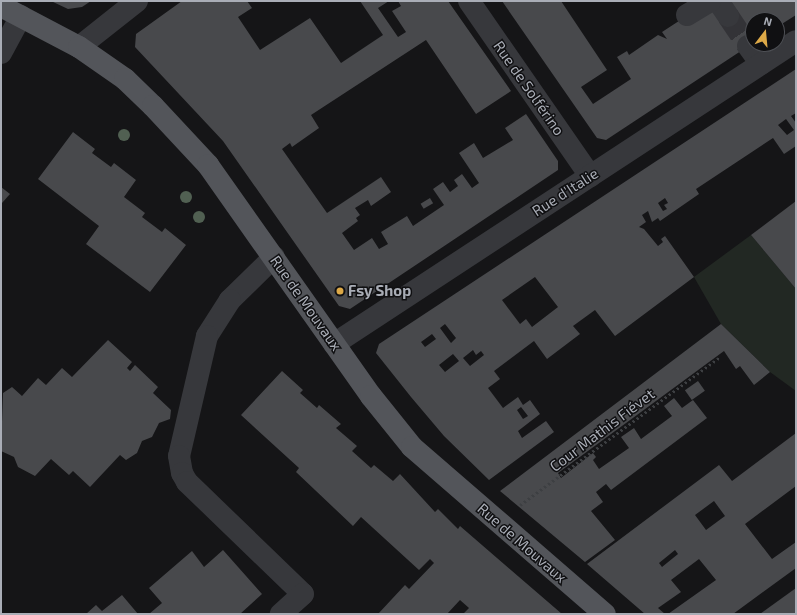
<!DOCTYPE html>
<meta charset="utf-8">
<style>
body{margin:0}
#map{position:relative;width:797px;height:615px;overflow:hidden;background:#151517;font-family:"Exo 2",sans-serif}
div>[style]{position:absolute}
.green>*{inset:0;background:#222823}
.building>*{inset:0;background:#48494c;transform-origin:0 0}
.minor-tunnel>*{height:22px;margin-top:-11px;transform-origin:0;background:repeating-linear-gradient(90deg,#333337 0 22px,transparent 0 33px)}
.path>*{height:2.5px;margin-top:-1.25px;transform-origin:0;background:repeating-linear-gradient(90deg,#3d3f42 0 2px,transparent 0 5px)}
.minor>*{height:22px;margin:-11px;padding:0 11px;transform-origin:11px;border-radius:11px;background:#37383c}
.major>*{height:22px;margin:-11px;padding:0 11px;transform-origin:11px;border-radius:11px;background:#53555a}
.trees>*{width:12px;height:12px;margin:-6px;border-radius:50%;background:#516052}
.dots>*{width:11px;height:11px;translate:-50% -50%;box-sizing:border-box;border:2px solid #101012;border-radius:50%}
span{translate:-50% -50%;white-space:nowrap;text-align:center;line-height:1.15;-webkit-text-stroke:3px #101012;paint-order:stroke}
.street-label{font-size:15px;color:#a9adb6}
.poi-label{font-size:15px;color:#a9adb6;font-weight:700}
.left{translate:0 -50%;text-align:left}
.frame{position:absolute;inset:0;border:2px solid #a9adb6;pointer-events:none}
.north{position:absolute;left:745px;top:12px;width:40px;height:40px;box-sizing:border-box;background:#101012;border:1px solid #4d4f54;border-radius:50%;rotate:16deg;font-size:11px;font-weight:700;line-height:16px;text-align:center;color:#a9adb6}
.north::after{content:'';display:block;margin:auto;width:14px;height:18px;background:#dda947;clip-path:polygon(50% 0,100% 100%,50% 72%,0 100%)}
</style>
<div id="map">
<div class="green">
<div style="clip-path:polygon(751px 235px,796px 289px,796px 391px,770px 372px,721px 324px,694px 277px)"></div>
</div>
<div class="building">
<div style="clip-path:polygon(51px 1px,91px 1px,82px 7px,68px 9px)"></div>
<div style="clip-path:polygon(182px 1px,247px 1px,252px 8px,238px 17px,260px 50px,310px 18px,341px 63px,383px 35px,360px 1px,389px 1px,378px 8px,398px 37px,406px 32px,392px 11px,401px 6px,398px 1px,448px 1px,511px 91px,476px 114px,426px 40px,311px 115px,319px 128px,292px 147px,290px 143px,282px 149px,327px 213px,381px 177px,391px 192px,371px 206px,368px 200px,355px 208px,360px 215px,356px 218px,358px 221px,342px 233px,354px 250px,372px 238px,379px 249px,388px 244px,381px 232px,407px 216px,413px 226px,444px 205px,433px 189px,443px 182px,450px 192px,458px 186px,454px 180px,462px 174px,472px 188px,479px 183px,459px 153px,474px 143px,483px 158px,513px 140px,505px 128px,526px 114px,558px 161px,558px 170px,350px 309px,339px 306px,223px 141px,135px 47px,136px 34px)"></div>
<div style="clip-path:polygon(502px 1px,561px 1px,607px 70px,581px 87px,593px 104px,631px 79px,617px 57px,627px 51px,629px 55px,658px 35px,667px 39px,662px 32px,682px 19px,728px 1px,796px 1px,796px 15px,777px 27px,777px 20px,753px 20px,753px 43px,606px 140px,597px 138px)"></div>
<div style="clip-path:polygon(evenodd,796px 69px,796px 113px,791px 116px,796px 123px,796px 146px,784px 154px,773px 138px,696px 189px,699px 194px,660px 221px,658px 218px,652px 222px,648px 211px,642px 215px,646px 222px,639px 227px,644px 229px,658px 246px,663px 242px,661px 239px,665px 236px,694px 277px,615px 336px,595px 310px,573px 326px,580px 334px,547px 359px,534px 341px,494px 371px,500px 379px,488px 388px,503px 408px,518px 397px,523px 405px,530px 400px,540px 414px,518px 431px,522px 438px,546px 421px,554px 432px,489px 480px,444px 436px,411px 397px,376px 353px,379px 344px,796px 69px,786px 119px,794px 130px,787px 135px,778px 125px,786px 119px,796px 69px,665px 198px,668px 203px,664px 205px,667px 209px,663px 211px,658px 203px,665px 198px,796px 69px,535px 277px,558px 307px,532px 327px,526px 319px,520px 324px,502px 300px,535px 277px,796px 69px,445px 324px,456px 338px,451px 343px,440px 328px,445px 324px,796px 69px,432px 334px,436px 339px,425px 347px,421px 342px,432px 334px,796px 69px,473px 350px,476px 355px,481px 351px,484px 355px,470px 366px,463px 358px,473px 350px,796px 69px,453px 354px,459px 361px,445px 372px,439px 365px,453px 354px,796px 69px,521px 407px,528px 416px,523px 419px,517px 410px,521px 407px)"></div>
<div style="clip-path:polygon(73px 132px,95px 149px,92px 153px,111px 167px,114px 163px,136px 180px,124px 197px,145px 213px,142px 217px,162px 232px,165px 228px,186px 245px,150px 292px,86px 244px,99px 226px,38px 179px)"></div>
<div style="clip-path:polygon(1px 187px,10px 194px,2px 203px,1px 203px)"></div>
<div style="left:430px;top:198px;width:6px;height:11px;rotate:59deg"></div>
<div style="clip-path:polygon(796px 201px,796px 289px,751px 235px)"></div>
<div style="clip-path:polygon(721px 324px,770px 372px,754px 385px,740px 366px,736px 369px,724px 351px,558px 473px,561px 478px,593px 453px,596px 457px,593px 460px,599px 469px,629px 448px,621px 437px,634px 428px,641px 439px,672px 416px,664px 406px,674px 398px,682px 408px,693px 400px,707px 418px,611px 490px,606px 484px,596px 492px,603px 502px,591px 511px,615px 540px,585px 562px,500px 491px)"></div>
<div style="clip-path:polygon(108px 340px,132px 362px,127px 368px,130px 371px,135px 365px,158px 387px,153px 393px,171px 410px,170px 419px,159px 423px,152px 437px,142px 441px,137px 453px,126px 460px,120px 455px,90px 487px,73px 471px,69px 475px,51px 459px,35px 476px,18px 467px,14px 457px,1px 451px,3px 393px,12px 387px,22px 396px,38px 378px,46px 385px,62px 368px,72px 377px)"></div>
<div style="clip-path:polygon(282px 371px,303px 390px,300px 393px,317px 408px,319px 405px,341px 424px,336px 428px,357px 446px,352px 451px,371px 468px,374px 465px,393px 481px,400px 474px,435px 512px,438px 509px,458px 529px,460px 526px,562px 614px,463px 614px,469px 608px,460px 600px,447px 614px,378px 614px,405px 585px,409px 589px,434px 563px,430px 559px,419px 570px,361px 517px,353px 526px,296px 472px,299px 468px,241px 415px)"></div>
<div style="left:698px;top:381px;width:12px;height:16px;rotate:55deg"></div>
<div style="clip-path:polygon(evenodd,796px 433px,796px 486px,745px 524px,772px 559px,796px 542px,796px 568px,733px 614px,668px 614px,716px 580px,699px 559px,671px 580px,681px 592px,658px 608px,665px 614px,645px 614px,587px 564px,719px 465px,732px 481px,796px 433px,714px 501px,725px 516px,706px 530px,695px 515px,714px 501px,796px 433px,675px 550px,678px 554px,662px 567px,659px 563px,675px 550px)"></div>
<div style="clip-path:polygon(223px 550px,262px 594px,240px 614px,149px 614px,162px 603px,149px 588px,192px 551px,204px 567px)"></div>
<div style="clip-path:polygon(796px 588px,796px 614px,760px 614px)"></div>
<div style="clip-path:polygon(122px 595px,138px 614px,86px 614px,96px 605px,102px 611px)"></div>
</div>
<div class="minor-tunnel">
<div style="left:728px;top:16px;width:36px;rotate:56deg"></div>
</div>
<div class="path">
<div style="left:520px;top:505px;width:249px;rotate:-36.5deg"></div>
</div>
<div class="minor">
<div style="left:469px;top:1px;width:213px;rotate:55.3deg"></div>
<div style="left:718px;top:1px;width:18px;rotate:56deg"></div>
<div style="left:687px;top:15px;width:27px;rotate:-31deg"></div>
<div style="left:748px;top:46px;width:22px;rotate:54deg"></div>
<div style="left:79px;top:47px;width:74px;rotate:-38.4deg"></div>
<div style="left:1px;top:53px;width:42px;rotate:-61.6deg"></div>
<div style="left:274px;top:257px;width:62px;rotate:135.7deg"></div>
<div style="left:230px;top:300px;width:43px;rotate:122.6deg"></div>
<div style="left:207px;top:336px;width:123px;rotate:103.1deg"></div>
<div style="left:179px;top:456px;width:17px;rotate:80deg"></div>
<div style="left:182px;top:473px;width:10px;rotate:61deg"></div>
<div style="left:187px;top:482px;width:161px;rotate:44deg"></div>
<div style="left:303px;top:594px;width:30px;rotate:138deg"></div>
<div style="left:334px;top:344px;width:552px;rotate:-33.26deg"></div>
</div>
<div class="major">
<div style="left:1px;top:6px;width:88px;rotate:27.7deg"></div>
<div style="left:79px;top:47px;width:56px;rotate:34.8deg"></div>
<div style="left:125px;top:79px;width:39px;rotate:44deg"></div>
<div style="left:153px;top:106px;width:81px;rotate:47deg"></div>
<div style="left:208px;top:165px;width:283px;rotate:54.8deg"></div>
<div style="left:371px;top:396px;width:65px;rotate:51.2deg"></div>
<div style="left:412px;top:447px;width:255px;rotate:40.9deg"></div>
</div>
<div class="trees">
<div style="left:124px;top:135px"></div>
<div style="left:186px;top:197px"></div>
<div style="left:199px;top:217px"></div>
</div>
<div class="dots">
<div style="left:340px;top:291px;background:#dda947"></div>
</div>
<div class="street-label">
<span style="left:529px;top:88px;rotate:55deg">Rue de Solférino</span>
<span style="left:565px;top:192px;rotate:-33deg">Rue d'Italie</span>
<span style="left:306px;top:303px;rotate:55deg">Rue de Mouvaux</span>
<span style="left:602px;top:430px;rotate:-37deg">Cour Mathis Fiévet</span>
<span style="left:522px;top:543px;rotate:41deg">Rue de Mouvaux</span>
</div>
<div class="poi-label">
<span class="left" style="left:348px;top:291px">Fsy Shop</span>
</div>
<div class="frame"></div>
<div class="north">N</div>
</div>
